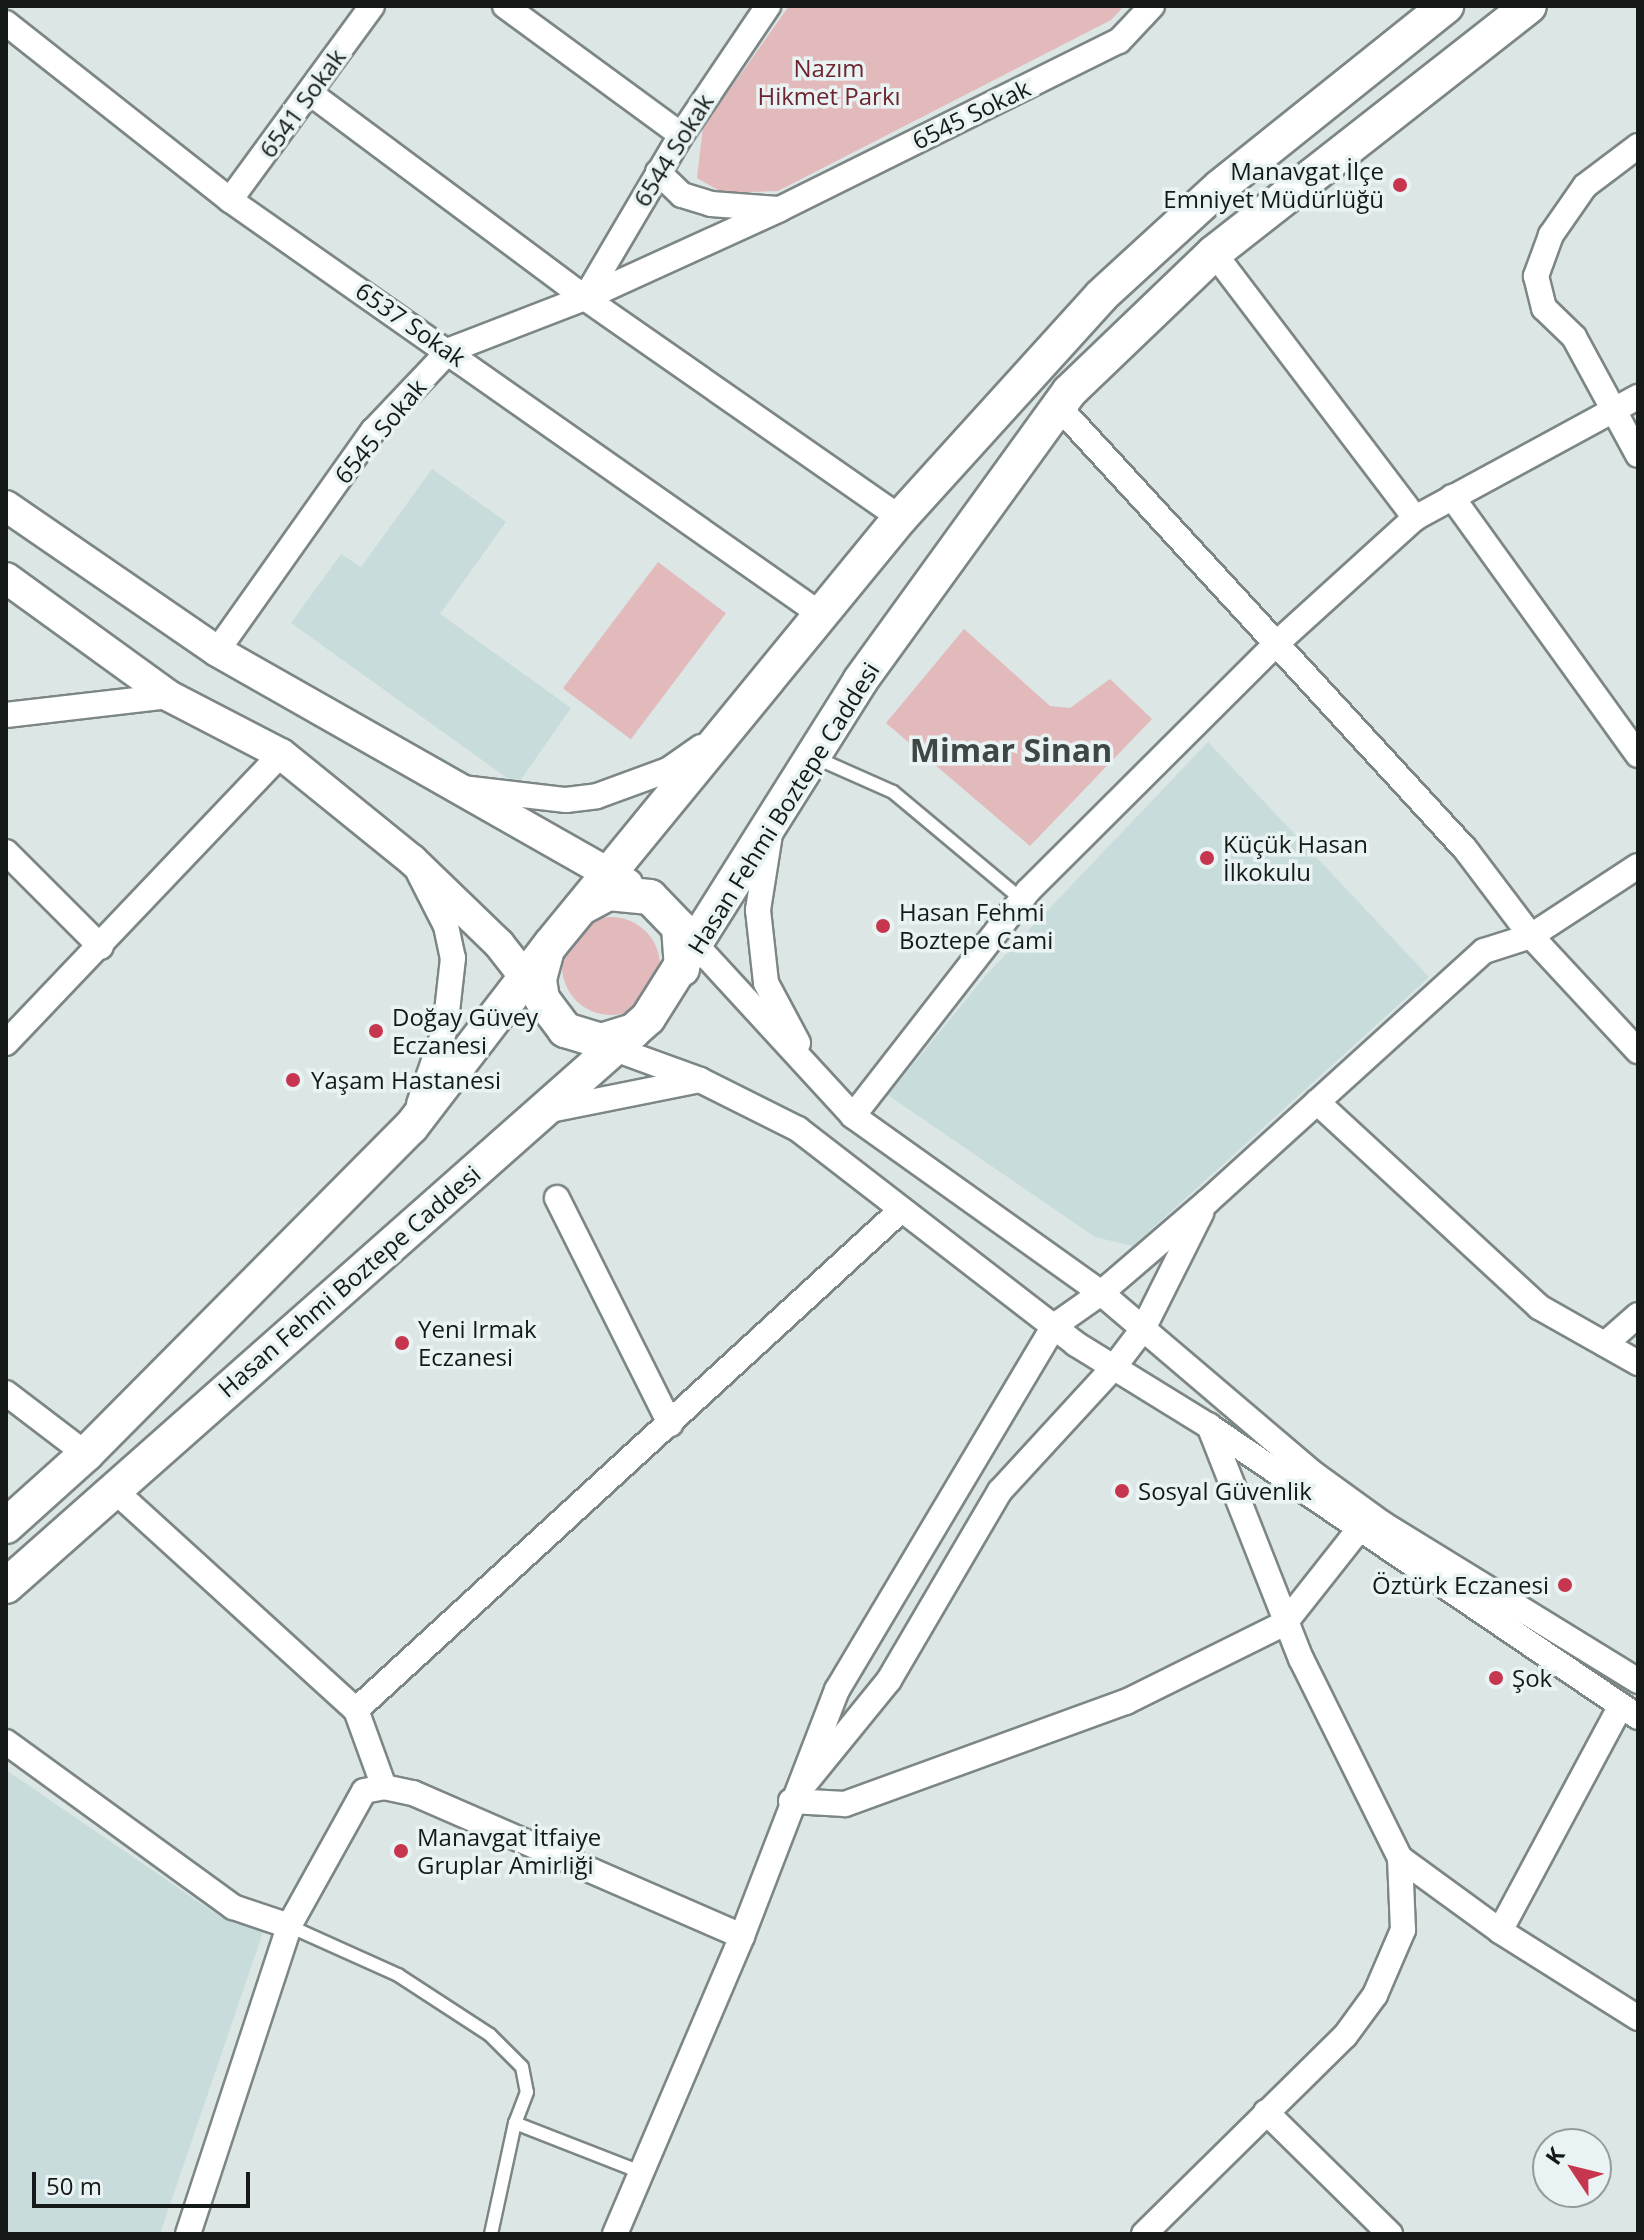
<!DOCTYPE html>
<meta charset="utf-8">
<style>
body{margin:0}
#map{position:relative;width:1644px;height:2240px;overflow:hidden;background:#dbe6e5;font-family:"Open Sans",sans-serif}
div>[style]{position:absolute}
.built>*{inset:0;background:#c8dcdb}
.green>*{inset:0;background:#e2babc;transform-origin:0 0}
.round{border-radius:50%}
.roads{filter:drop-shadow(2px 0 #7d8686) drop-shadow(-2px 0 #7d8686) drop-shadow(0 2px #7d8686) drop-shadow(0 -2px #7d8686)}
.service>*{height:12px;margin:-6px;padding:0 6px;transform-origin:6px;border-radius:6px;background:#fff}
.minor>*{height:24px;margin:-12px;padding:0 12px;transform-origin:12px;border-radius:12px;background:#fff}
.tertiary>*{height:30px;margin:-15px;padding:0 15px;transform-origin:15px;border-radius:15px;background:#fff}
.secondary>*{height:34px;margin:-17px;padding:0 17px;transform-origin:17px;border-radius:17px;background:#fff}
.dots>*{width:22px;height:22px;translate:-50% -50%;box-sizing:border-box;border:4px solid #e9f3f3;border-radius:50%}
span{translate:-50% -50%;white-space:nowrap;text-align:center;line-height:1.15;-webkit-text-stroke:7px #e9f3f3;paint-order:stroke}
.park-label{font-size:24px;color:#6e252f}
.street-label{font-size:24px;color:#151918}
.poi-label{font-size:24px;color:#151918}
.right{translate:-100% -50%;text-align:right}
.left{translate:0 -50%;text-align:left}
.district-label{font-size:32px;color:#3e4646;font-weight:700}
.frame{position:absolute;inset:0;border:8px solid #151918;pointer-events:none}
.north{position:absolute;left:1532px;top:2128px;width:80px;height:80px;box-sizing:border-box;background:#e9f3f3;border:2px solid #949c9b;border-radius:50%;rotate:305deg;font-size:22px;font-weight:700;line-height:32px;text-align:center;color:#151918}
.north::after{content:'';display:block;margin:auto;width:28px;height:36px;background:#c6364f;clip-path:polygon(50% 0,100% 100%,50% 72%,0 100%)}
.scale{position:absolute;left:32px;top:2172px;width:218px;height:36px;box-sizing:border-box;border:4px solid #151918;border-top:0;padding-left:10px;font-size:24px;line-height:28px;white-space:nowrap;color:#151918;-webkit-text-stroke:6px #e9f3f3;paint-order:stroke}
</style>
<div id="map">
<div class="built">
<div style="clip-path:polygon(432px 469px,506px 522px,440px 614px,571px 708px,517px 785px,291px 623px,341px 554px,361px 567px)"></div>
<div style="clip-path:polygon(1208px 742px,1429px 977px,1133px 1246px,1095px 1237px,888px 1095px,987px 974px)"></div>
<div style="clip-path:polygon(6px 1770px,222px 1918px,263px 1932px,160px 2234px,6px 2234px)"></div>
</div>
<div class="green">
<div style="clip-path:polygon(789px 6px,1124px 6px,1111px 20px,778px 191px,723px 193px,697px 178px,703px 127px)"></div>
<div style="left:658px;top:562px;width:85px;height:158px;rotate:37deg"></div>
<div style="clip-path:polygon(964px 629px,1050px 706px,1070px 708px,1110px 679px,1152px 719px,1030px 846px,886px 723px)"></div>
<div class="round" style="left:562px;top:917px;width:98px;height:98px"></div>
</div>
<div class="roads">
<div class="service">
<div style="left:814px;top:757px;width:86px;rotate:23.9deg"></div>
<div style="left:893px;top:792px;width:167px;rotate:39.9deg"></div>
<div style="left:289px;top:1926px;width:120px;rotate:24.2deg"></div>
<div style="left:398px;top:1975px;width:110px;rotate:33.1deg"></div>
<div style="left:490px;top:2035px;width:45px;rotate:45deg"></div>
<div style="left:522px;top:2067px;width:25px;rotate:79deg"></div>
<div style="left:527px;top:2092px;width:33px;rotate:111deg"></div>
<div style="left:515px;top:2123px;width:135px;rotate:21.3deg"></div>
<div style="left:491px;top:2234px;width:114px;rotate:-77.8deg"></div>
</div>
<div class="minor">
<div style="left:505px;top:6px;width:218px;rotate:36.2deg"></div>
<div style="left:6px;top:23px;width:285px;rotate:38.3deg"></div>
<div style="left:230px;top:200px;width:724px;rotate:35.05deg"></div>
<div style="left:310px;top:93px;width:343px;rotate:36.7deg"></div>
<div style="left:585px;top:298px;width:384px;rotate:34.9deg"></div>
<div style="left:1638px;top:146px;width:66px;rotate:143deg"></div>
<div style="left:1585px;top:186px;width:60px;rotate:124.8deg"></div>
<div style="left:1551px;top:235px;width:44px;rotate:110.1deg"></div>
<div style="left:1536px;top:276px;width:33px;rotate:76deg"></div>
<div style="left:1544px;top:308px;width:42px;rotate:44deg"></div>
<div style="left:1574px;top:337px;width:134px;rotate:61.5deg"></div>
<div style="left:658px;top:172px;width:33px;rotate:44deg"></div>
<div style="left:682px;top:195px;width:30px;rotate:17deg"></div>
<div style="left:711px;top:204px;width:67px;rotate:4.3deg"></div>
<div style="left:230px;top:200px;width:240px;rotate:-53.8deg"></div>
<div style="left:1214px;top:253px;width:333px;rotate:52.8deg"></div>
<div style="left:1415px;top:518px;width:254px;rotate:-28.5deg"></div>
<div style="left:585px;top:298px;width:189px;rotate:-59.5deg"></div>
<div style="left:681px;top:135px;width:156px;rotate:-56deg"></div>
<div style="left:1058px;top:406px;width:603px;rotate:47.42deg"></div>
<div style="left:1466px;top:850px;width:108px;rotate:52.9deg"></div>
<div style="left:1531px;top:936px;width:157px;rotate:47.1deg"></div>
<div style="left:1452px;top:497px;width:318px;rotate:54.2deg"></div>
<div style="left:217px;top:651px;width:270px;rotate:-54.7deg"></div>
<div style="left:373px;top:431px;width:112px;rotate:-46.5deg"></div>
<div style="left:450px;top:350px;width:145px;rotate:-21.1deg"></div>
<div style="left:585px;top:298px;width:214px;rotate:-24.5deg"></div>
<div style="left:780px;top:209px;width:378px;rotate:-26.4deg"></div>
<div style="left:1119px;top:41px;width:48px;rotate:-46.7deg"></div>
<div style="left:6px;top:715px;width:164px;rotate:-6.6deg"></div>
<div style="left:462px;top:788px;width:105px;rotate:6.6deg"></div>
<div style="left:566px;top:800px;width:31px;rotate:-7deg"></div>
<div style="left:597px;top:796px;width:76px;rotate:-20.1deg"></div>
<div style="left:668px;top:770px;width:40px;rotate:-34.9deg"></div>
<div style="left:770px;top:834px;width:77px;rotate:99deg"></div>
<div style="left:758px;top:910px;width:73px;rotate:83.7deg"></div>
<div style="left:766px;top:983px;width:68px;rotate:61.9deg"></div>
<div style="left:6px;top:852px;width:134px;rotate:45deg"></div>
<div style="left:419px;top:873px;width:59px;rotate:63deg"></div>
<div style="left:446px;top:926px;width:33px;rotate:78deg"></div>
<div style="left:453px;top:958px;width:71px;rotate:96.4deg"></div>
<div style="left:445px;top:1029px;width:79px;rotate:109.1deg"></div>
<div style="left:685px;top:933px;width:248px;rotate:47.4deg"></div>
<div style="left:853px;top:1116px;width:305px;rotate:35.5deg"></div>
<div style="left:1101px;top:1293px;width:280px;rotate:40.4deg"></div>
<div style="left:1314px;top:1474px;width:85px;rotate:35.9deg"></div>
<div style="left:1383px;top:1524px;width:299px;rotate:31.6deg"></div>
<div style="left:6px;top:1043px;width:399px;rotate:-46.4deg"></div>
<div style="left:604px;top:1045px;width:102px;rotate:20deg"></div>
<div style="left:700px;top:1080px;width:110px;rotate:26.6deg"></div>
<div style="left:798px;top:1129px;width:351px;rotate:37.7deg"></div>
<div style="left:1076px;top:1344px;width:156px;rotate:31.7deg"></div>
<div style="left:1209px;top:1426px;width:518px;rotate:34.15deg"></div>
<div style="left:1317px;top:1102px;width:302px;rotate:42.7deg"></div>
<div style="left:1539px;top:1307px;width:114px;rotate:29.5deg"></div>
<div style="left:545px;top:1111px;width:158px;rotate:-11.3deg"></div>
<div style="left:853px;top:1116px;width:285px;rotate:-52.1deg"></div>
<div style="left:1028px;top:891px;width:351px;rotate:-44.9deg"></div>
<div style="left:1277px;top:643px;width:186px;rotate:-42.2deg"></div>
<div style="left:557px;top:1198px;width:253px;rotate:63.4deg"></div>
<div style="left:1605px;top:1344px;width:44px;rotate:-41.3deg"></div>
<div style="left:6px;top:1393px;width:101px;rotate:37.3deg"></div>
<div style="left:113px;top:1489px;width:328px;rotate:42.3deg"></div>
<div style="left:356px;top:1710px;width:82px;rotate:70deg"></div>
<div style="left:356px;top:1710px;width:738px;rotate:-42.53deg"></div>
<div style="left:6px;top:1742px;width:281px;rotate:36deg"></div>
<div style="left:233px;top:1907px;width:59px;rotate:18.7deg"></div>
<div style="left:807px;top:1781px;width:130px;rotate:-50.9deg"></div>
<div style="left:889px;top:1680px;width:219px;rotate:-59.6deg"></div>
<div style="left:1000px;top:1491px;width:168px;rotate:-47.4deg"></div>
<div style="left:1114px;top:1367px;width:48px;rotate:-52.7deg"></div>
<div style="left:1143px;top:1329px;width:130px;rotate:-63.4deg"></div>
<div style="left:791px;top:1801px;width:54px;rotate:3.2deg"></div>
<div style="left:845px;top:1804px;width:299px;rotate:-20deg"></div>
<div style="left:1126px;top:1702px;width:178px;rotate:-26.4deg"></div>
<div style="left:1285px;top:1623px;width:121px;rotate:-51.7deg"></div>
<div style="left:1400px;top:1858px;width:124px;rotate:36.1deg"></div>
<div style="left:1500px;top:1931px;width:163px;rotate:32.2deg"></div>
<div style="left:1500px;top:1931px;width:254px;rotate:-61.8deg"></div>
<div style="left:1266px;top:2112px;width:174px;rotate:44.5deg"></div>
<div style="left:188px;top:2234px;width:324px;rotate:-71.8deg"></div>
<div style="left:289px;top:1926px;width:154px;rotate:-60.9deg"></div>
<div style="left:364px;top:1791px;width:20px;rotate:-11deg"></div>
<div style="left:384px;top:1787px;width:30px;rotate:12deg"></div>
<div style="left:413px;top:1793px;width:359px;rotate:23.5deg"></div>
<div style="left:615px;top:2234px;width:324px;rotate:-66.9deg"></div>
<div style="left:742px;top:1936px;width:264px;rotate:-68.9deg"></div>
<div style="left:837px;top:1690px;width:424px;rotate:-59.2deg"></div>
<div style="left:1054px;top:1326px;width:57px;rotate:-35.1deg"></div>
<div style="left:1101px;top:1293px;width:141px;rotate:-40.7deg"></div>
<div style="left:1208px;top:1201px;width:372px;rotate:-42.2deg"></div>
<div style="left:1484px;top:951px;width:49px;rotate:-17.7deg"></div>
<div style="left:1531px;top:936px;width:128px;rotate:-33.2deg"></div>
<div style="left:1144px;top:2234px;width:282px;rotate:-44.6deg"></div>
<div style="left:1345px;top:2036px;width:51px;rotate:-53.8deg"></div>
<div style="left:1375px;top:1995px;width:71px;rotate:-66.7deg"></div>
<div style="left:1403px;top:1930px;width:72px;rotate:-92.4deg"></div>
<div style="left:1400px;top:1858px;width:222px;rotate:-116.4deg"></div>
<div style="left:1301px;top:1659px;width:251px;rotate:-111.5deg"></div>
</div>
<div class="tertiary">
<div style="left:6px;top:506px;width:256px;rotate:34.5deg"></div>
<div style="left:217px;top:651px;width:472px;rotate:29.6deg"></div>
<div style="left:6px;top:578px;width:201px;rotate:35.9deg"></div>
<div style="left:169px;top:696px;width:126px;rotate:27.4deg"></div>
<div style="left:281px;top:754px;width:169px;rotate:39deg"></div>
<div style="left:412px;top:860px;width:121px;rotate:44deg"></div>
<div style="left:499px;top:944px;width:65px;rotate:51.9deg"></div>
</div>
<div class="secondary">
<div style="left:584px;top:906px;width:27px;rotate:-28deg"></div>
<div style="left:608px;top:893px;width:42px;rotate:5.4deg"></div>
<div style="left:650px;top:897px;width:42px;rotate:46deg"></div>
<div style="left:679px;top:927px;width:42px;rotate:85.9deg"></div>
<div style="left:546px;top:953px;width:28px;rotate:105deg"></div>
<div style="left:539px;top:980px;width:19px;rotate:81deg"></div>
<div style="left:542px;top:999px;width:39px;rotate:53deg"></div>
<div style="left:565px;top:1030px;width:38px;rotate:17deg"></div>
<div style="left:601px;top:1041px;width:34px;rotate:-17deg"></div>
<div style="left:6px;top:1526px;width:108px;rotate:-42deg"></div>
<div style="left:86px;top:1454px;width:461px;rotate:-45.2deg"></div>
<div style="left:411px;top:1127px;width:230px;rotate:-52.6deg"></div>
<div style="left:551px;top:944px;width:551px;rotate:-50.67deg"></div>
<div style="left:900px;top:518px;width:299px;rotate:-47.8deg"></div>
<div style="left:1101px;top:296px;width:161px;rotate:-42.5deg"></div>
<div style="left:1220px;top:187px;width:290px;rotate:-38.7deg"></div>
<div style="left:6px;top:1586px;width:857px;rotate:-41.5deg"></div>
<div style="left:648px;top:1018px;width:398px;rotate:-57.8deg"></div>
<div style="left:860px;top:681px;width:357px;rotate:-54.1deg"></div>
<div style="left:1069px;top:392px;width:201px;rotate:-43.8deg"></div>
<div style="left:1214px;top:253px;width:400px;rotate:-38.1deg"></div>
</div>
</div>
<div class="dots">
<div style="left:1400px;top:185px;background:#c6364f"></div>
<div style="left:1207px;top:858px;background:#c6364f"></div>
<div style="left:883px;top:926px;background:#c6364f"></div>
<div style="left:376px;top:1031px;background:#c6364f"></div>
<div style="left:293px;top:1080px;background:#c6364f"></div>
<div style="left:402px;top:1343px;background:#c6364f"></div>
<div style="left:1122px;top:1491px;background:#c6364f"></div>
<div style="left:1565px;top:1585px;background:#c6364f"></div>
<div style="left:1496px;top:1678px;background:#c6364f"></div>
<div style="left:401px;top:1851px;background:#c6364f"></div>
</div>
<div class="park-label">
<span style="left:829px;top:82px">Nazım<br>Hikmet Parkı</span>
</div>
<div class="street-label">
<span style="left:302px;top:103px;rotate:-54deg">6541 Sokak</span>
<span style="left:971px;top:114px;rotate:-26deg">6545 Sokak</span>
<span style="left:673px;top:150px;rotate:-58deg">6544 Sokak</span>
<span style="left:411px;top:324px;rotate:35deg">6537 Sokak</span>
<span style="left:380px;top:431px;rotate:-50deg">6545 Sokak</span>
<span style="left:783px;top:808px;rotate:-58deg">Hasan Fehmi Boztepe Caddesi</span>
<span style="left:349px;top:1281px;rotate:-41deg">Hasan Fehmi Boztepe Caddesi</span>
</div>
<div class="poi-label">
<span class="right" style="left:1384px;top:185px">Manavgat İlçe<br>Emniyet Müdürlüğü</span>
<span class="left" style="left:1223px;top:858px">Küçük Hasan<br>İlkokulu</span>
<span class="left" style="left:899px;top:926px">Hasan Fehmi<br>Boztepe Cami</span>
<span class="left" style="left:392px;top:1031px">Doğay Güvey<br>Eczanesi</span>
<span class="left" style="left:311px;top:1080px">Yaşam Hastanesi</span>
<span class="left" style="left:418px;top:1343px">Yeni Irmak<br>Eczanesi</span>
<span class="left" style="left:1138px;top:1491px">Sosyal Güvenlik</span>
<span class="right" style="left:1549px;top:1585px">Öztürk Eczanesi</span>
<span class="left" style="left:1512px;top:1678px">Şok</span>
<span class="left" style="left:417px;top:1851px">Manavgat İtfaiye<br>Gruplar Amirliği</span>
</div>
<div class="district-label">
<span style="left:1011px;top:750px">Mimar Sinan</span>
</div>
<div class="frame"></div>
<div class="north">K</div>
<div class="scale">50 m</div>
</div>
